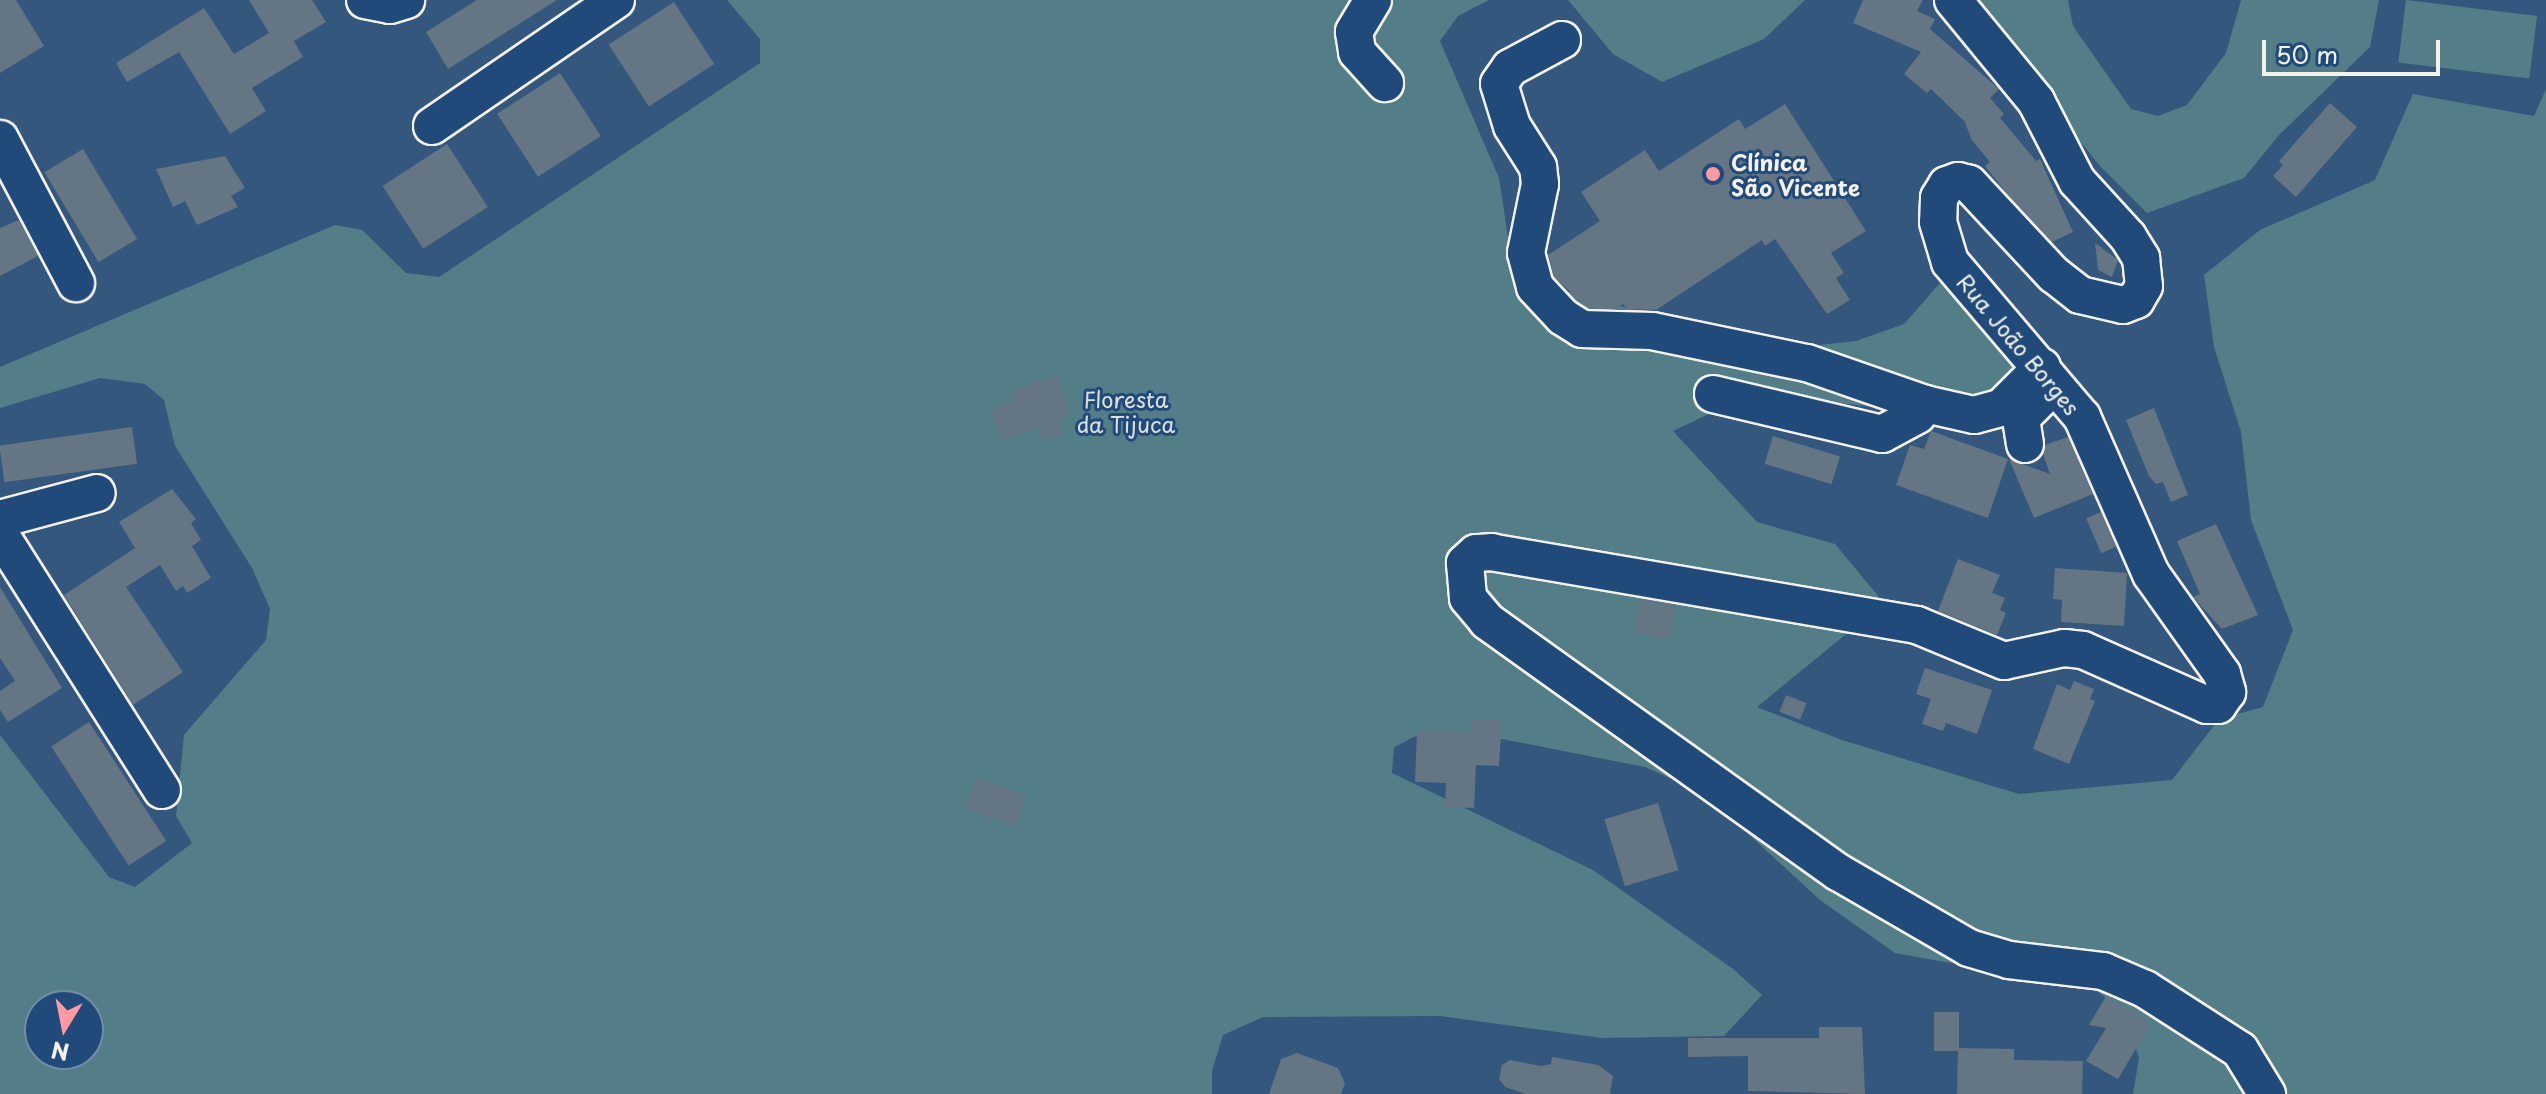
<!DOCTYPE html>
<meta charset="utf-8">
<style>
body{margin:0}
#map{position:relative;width:2546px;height:1094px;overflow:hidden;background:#34577d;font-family:"Playpen Sans",sans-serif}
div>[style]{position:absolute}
.green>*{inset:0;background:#547e87;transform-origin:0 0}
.building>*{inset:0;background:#647584;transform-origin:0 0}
.roads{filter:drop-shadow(2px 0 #f4f1e8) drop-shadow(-2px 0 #f4f1e8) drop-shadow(0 2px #f4f1e8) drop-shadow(0 -2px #f4f1e8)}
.minor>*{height:36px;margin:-18px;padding:0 18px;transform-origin:18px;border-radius:18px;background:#1f4a7a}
.dots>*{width:22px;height:22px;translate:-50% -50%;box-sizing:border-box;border:4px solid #1f4a7a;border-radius:50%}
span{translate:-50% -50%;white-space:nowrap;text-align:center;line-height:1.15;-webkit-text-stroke:6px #1f4a7a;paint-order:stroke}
.poi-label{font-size:22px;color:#f4f1e8;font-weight:700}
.left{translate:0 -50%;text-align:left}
.street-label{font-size:22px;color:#f4f1e8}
.park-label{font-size:22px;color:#dce0d9}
.north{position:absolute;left:24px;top:990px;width:80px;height:80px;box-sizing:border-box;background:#1f4a7a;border:2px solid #748da6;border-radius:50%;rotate:190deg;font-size:22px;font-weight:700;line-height:32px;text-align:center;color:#f4f1e8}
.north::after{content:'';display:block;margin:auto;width:28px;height:36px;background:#ff9aa2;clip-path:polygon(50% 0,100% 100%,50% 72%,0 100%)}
.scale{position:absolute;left:2262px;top:40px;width:178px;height:36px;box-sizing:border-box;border:4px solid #f4f1e8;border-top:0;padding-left:10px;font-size:24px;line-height:28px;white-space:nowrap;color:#f4f1e8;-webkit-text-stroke:6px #1f4a7a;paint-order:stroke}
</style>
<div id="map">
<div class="green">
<div style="clip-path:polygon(evenodd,727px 0,1489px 0,1458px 16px,1440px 41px,1499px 178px,1514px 277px,1682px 323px,1810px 346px,1856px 341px,1904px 324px,1947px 275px,2030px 374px,1979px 419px,1753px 393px,1673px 431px,1757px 522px,1835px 544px,1884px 603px,1757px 707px,1842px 740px,2019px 794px,2172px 780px,2219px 719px,2263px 707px,2293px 630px,2251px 520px,2241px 432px,2214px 347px,2204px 275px,2260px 230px,2375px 180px,2413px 94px,2534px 116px,2546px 89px,2546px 1094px,2133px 1094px,2139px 1058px,2123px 1010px,2073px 974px,2029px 977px,1895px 953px,1820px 900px,1705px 794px,1645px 767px,1476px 734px,1420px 734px,1394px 747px,1392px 773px,1593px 870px,1733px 969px,1762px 995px,1724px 1036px,1602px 1038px,1440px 1016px,1263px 1017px,1223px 1035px,1212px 1071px,1212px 1094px,0 1094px,0 735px,109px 877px,135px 887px,192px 843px,176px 816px,184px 735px,266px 640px,270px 609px,252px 568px,175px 446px,164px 400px,145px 384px,100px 378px,0 408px,0 367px,335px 225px,362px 230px,406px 273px,439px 277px,760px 63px,760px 39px,727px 0,40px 1006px,88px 1006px,88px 1054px,40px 1054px,40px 1006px)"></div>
<div style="clip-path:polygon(1568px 0,1805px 0,1764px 39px,1662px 82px,1613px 54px)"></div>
<div style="clip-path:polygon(1968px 0,2068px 0,2073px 26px,2131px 109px,2158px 116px,2187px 105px,2226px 53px,2241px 0,2379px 0,2370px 47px,2279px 135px,2244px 178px,2147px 213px,2099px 165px)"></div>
<div style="left:2406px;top:0;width:132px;height:63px;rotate:7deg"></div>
</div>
<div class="building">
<div style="clip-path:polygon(0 0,16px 0,44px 46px,0 73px)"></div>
<div style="clip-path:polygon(249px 0,312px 0,326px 22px,294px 41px,303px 57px,252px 88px,266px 111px,230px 134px,179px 52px,127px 82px,116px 63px,204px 8px,234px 54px,269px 33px)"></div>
<div style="clip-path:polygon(477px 0,557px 0,448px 69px,426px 32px)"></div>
<div style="clip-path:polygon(1863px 0,1923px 0,1917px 11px,1935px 19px,1930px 29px,1999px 89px,1990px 98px,2004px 114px,2000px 118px,2036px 161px,2040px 159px,2073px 232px,2052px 242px,2009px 196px,1985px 166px,1990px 162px,1971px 139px,1965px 122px,1931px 89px,1927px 93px,1904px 74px,1921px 52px,1853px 23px)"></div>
<div style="left:674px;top:2px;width:74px;height:78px;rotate:57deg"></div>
<div style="left:560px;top:73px;width:75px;height:75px;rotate:57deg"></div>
<div style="clip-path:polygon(2330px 103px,2357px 127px,2296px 197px,2273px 176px,2283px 165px,2279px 161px)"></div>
<div style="clip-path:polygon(1785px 104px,1866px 231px,1831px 253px,1844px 273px,1836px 278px,1850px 300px,1827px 314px,1775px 239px,1765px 246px,1762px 240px,1656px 310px,1627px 309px,1623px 304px,1615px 309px,1588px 308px,1554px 277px,1548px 255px,1600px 221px,1581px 192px,1645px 150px,1659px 171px,1739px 119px,1745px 129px)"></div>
<div style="left:447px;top:144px;width:75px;height:77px;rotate:57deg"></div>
<div style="left:83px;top:149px;width:105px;height:45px;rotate:59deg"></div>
<div style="clip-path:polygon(225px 156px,245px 188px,231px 196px,238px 207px,197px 225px,185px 201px,173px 207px,156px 169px)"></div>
<div style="clip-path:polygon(19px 220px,38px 256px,0 276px,0 228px)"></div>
<div style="clip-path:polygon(2095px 243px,2118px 260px,2112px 277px,2098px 270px)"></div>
<div style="clip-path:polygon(1057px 375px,1070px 415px,1058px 419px,1063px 434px,1042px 440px,1038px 428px,1001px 440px,990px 409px,1016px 400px,1012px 390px)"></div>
<div style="clip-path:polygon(2154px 408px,2188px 495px,2171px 502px,2163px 482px,2156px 484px,2149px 476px,2126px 420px)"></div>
<div style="left:132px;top:427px;width:37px;height:134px;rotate:82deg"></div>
<div style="clip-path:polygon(1931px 431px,2008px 459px,1988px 518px,1896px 485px,1910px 445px,1924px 449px)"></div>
<div style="left:1773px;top:436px;width:70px;height:29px;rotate:17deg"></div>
<div style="clip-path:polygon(2068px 437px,2093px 494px,2034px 518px,2009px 459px,2050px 474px,2043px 454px,2045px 445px)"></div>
<div style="clip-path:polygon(172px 489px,196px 519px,191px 523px,201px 540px,192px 546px,211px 578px,187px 593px,183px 586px,176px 591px,160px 565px,126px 587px,183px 672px,133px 705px,64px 595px,135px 548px,119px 522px)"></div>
<div style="left:2101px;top:512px;width:38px;height:16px;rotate:67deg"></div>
<div style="clip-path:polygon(2216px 524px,2258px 615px,2222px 629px,2193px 597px,2200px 594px,2177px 541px)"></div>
<div style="clip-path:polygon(1958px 559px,2000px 575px,1992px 593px,2005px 598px,2000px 610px,2006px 613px,1997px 635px,1938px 611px)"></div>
<div style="clip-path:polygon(2055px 568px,2127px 573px,2124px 626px,2061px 622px,2062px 600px,2053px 599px)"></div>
<div style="clip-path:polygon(0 587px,62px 688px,8px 722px,0 710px,0 691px,15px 681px,0 658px)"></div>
<div style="left:1641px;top:599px;width:35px;height:34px;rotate:10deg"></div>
<div style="clip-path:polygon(1925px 668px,1992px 690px,1977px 734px,1946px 723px,1943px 731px,1922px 724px,1931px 699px,1916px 694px)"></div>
<div style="clip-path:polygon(2074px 681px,2094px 689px,2090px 699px,2095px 701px,2069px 764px,2033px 749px,2057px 684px,2070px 690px)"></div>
<div style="left:1786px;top:695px;width:22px;height:18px;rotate:21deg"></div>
<div style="clip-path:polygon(1471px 719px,1502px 720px,1499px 766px,1476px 765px,1474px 808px,1445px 807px,1446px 783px,1415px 782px,1417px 730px,1470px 733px)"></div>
<div style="left:89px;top:722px;width:142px;height:45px;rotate:57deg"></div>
<div style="left:976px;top:777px;width:54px;height:33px;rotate:20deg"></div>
<div style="left:1658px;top:803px;width:70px;height:56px;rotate:73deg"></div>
<div style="clip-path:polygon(2106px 996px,2151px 1023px,2118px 1079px,2086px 1061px,2106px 1028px,2089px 1025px)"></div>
<div style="left:1934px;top:1012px;width:25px;height:39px"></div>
<div style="clip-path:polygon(1819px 1027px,1862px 1027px,1865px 1094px,1748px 1091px,1748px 1056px,1688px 1057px,1688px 1038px,1819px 1038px)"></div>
<div style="clip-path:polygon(1958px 1048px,2014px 1049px,2014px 1060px,2083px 1061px,2082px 1094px,1957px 1094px)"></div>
<div style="clip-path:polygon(1297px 1053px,1338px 1068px,1345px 1083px,1341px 1094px,1269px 1094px,1281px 1059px)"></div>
<div style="clip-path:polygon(1552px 1057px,1598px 1065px,1613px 1076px,1610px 1094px,1526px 1094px,1505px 1087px,1499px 1079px,1502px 1065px,1510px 1060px,1541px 1066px,1551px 1064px)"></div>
</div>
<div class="roads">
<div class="minor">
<div style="left:365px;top:0;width:25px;rotate:11deg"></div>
<div style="left:390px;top:5px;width:17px;rotate:-17deg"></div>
<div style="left:1373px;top:0;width:37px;rotate:121deg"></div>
<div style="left:1354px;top:32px;width:20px;rotate:81deg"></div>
<div style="left:1357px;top:52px;width:42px;rotate:47.9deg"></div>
<div style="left:1953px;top:0;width:131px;rotate:50.6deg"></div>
<div style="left:2036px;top:101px;width:90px;rotate:62.9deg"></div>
<div style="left:2077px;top:181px;width:76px;rotate:47.7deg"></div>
<div style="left:2128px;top:237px;width:25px;rotate:58deg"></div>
<div style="left:2141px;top:258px;width:28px;rotate:84deg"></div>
<div style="left:2144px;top:286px;width:16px;rotate:120deg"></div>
<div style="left:2136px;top:300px;width:14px;rotate:159deg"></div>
<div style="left:2123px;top:305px;width:44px;rotate:-166.9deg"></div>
<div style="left:2080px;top:295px;width:33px;rotate:-142deg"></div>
<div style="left:2054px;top:275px;width:125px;rotate:-133deg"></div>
<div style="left:1969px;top:184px;width:11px;rotate:-165deg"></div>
<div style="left:1958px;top:181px;width:12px;rotate:160deg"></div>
<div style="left:1947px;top:185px;width:15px;rotate:122deg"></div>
<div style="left:1939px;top:198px;width:24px;rotate:92deg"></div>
<div style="left:1938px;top:222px;width:42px;rotate:73.3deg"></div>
<div style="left:1950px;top:262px;width:204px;rotate:49.6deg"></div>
<div style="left:2082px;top:417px;width:171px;rotate:66.3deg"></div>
<div style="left:2151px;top:574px;width:123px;rotate:54.6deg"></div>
<div style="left:2222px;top:674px;width:19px;rotate:74deg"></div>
<div style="left:2227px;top:692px;width:16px;rotate:125deg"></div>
<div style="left:2218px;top:705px;width:11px;rotate:180deg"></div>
<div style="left:2207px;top:705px;width:136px;rotate:-156.1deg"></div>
<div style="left:2083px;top:650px;width:19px;rotate:-174deg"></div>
<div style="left:2064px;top:648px;width:61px;rotate:167.8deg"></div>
<div style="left:2004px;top:661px;width:94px;rotate:-157.5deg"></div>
<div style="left:1917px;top:625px;width:431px;rotate:-170.3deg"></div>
<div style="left:1492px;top:552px;width:16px;rotate:176deg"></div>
<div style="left:1476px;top:553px;width:15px;rotate:138deg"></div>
<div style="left:1465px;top:563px;width:35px;rotate:85deg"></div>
<div style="left:1468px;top:598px;width:30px;rotate:50deg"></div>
<div style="left:1487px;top:621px;width:432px;rotate:35.6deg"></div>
<div style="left:1838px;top:872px;width:151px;rotate:30.1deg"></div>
<div style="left:1969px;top:948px;width:42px;rotate:16.7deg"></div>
<div style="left:2009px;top:960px;width:95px;rotate:6.7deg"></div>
<div style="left:2103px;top:971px;width:46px;rotate:23.2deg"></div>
<div style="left:2145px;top:989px;width:113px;rotate:32.7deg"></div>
<div style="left:2240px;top:1050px;width:52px;rotate:58.5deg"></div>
<div style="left:1562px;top:40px;width:59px;rotate:151.7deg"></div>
<div style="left:1510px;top:68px;width:19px;rotate:125deg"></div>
<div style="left:1499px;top:84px;width:44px;rotate:72.8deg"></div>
<div style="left:1512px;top:126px;width:49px;rotate:57.6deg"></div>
<div style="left:1538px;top:167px;width:17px;rotate:83deg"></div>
<div style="left:1540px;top:184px;width:70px;rotate:101.5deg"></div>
<div style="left:1526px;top:253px;width:35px;rotate:75deg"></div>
<div style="left:1535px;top:287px;width:41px;rotate:47deg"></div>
<div style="left:1563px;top:317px;width:22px;rotate:32deg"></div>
<div style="left:1582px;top:329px;width:70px;rotate:1.6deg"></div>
<div style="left:1652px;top:331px;width:158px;rotate:11.7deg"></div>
<div style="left:1807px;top:363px;width:125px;rotate:19.2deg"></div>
<div style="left:1925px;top:404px;width:50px;rotate:12.7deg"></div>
<div style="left:1974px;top:415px;width:28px;rotate:-15deg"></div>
<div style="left:2001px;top:408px;width:58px;rotate:-45deg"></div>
<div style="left:432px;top:126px;width:223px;rotate:-34.4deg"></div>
<div style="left:0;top:139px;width:163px;rotate:62.2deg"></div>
<div style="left:1713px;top:394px;width:174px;rotate:13.3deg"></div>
<div style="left:1882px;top:434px;width:40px;rotate:-28deg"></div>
<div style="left:1917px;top:415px;width:14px;rotate:-54deg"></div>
<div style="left:2025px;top:444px;width:26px;rotate:-99deg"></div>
<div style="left:2021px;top:418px;width:42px;rotate:-45deg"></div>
<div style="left:0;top:519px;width:100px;rotate:-15deg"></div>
<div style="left:0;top:534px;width:303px;rotate:57.7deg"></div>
</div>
</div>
<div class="dots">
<div style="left:1713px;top:174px;background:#ff9aa2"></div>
</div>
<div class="poi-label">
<span class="left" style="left:1731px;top:174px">Clínica<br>São Vicente</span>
</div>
<div class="street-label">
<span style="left:2019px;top:344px;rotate:50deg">Rua João Borges</span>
</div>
<div class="park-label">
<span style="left:1126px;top:411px">Floresta<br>da Tijuca</span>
</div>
<div class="north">N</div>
<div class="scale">50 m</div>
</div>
